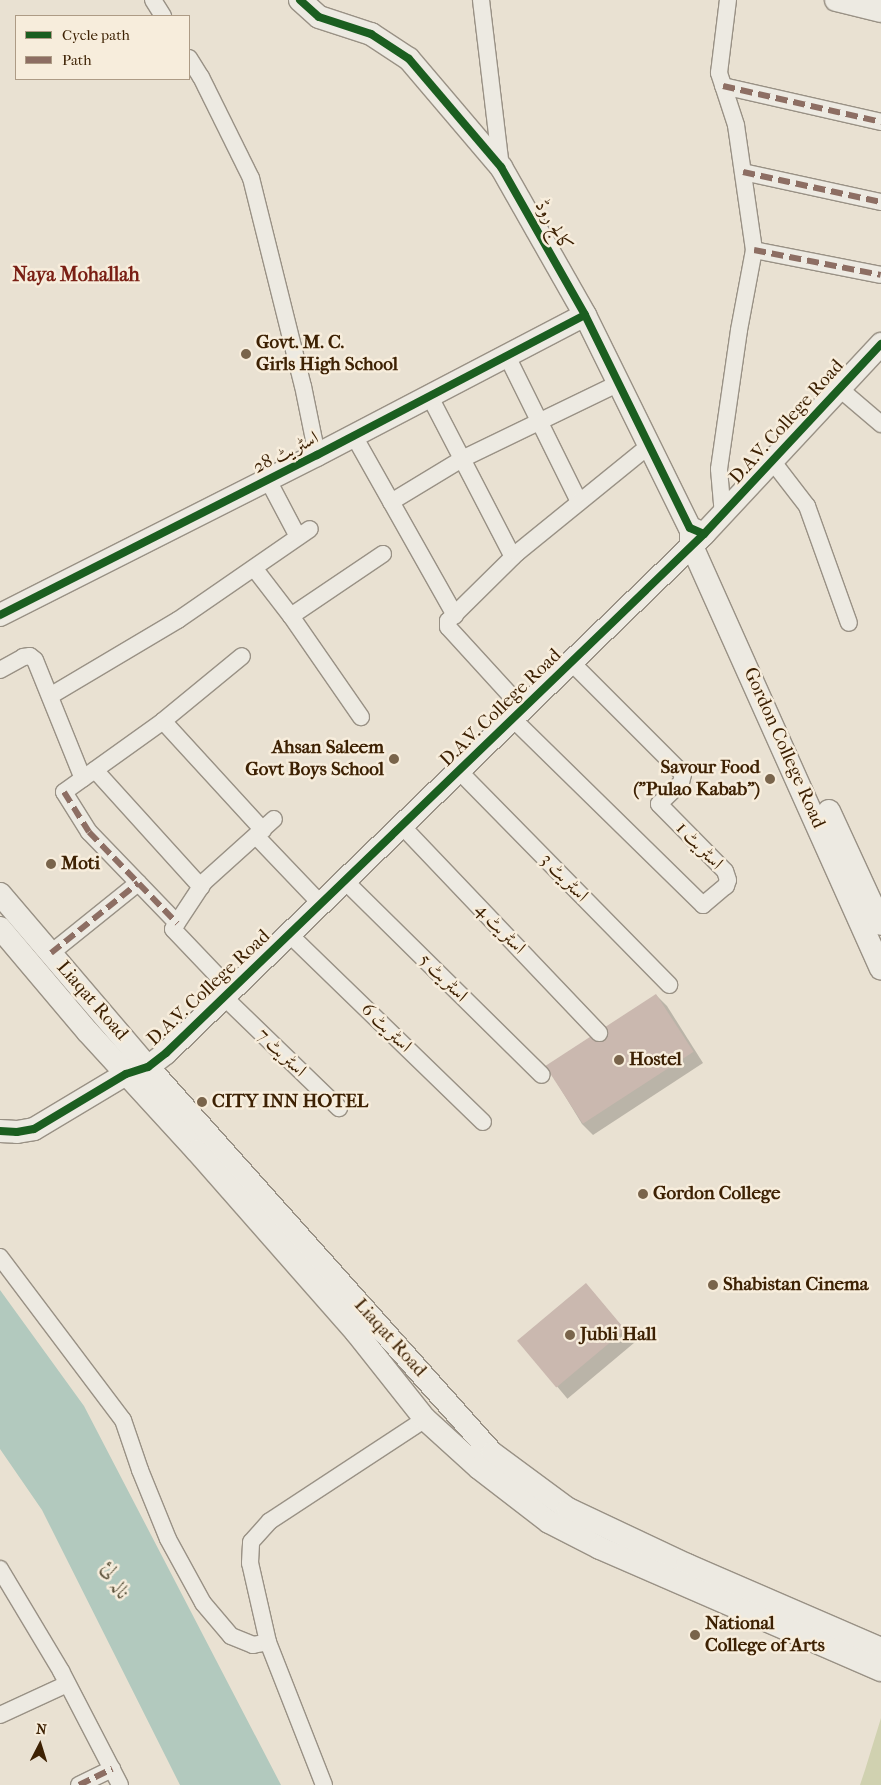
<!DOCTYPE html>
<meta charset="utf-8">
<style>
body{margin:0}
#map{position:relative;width:881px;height:1785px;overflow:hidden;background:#e9e1d2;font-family:"IM FELL French Canon",Amiri,serif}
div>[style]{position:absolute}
.green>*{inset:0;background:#d0d1b0}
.water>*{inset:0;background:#b2c9be}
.shadow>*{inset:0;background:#0003;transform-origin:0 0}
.building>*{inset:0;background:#cab8af;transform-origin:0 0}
.roads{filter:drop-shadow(1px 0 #999185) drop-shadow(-1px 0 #999185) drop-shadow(0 1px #999185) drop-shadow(0 -1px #999185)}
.street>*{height:16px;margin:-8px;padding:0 8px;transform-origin:8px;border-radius:8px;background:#edeae2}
.secondary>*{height:22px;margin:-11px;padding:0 11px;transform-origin:11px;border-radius:11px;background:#edeae2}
.quiet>*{height:6px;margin-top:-3px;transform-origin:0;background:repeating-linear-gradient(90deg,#8d6e63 0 12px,transparent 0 18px)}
.cycleway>*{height:8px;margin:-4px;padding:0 4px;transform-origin:4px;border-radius:4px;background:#1b5e20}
.dots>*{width:14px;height:14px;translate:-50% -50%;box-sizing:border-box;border:2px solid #f7eddc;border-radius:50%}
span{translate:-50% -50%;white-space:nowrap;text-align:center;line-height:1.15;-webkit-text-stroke:5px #f7eddc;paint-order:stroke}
.street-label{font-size:19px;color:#3d2103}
.poi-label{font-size:19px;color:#3d2103;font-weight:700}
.left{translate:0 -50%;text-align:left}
.right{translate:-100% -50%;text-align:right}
.neighbourhood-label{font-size:20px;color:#7a1f14;font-weight:700}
.water-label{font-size:20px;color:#595039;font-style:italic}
.legend{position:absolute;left:15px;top:15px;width:175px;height:65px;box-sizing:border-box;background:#f7eddc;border:1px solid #ad9b85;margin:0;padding:6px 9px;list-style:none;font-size:15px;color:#3d2103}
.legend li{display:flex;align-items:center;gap:10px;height:25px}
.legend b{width:25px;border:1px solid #ad9b85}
.north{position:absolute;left:15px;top:1720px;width:50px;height:50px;-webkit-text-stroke:4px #f7eddc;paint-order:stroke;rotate:5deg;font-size:14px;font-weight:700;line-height:20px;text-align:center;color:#3d2103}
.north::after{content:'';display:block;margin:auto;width:18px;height:22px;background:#3d2103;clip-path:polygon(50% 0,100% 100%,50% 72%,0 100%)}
</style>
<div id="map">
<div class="green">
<div style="clip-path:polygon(881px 1718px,881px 1785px,860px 1785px,865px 1770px)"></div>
</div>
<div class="water">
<div style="clip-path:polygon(0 1290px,84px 1406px,281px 1785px,180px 1785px,42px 1510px,0 1449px)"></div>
</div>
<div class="shadow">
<div style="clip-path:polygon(656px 995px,667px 1006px,703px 1063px,593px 1135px,582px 1124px,548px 1068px)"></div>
<div style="left:586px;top:1284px;width:76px;height:88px;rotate:50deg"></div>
</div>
<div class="building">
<div style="left:656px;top:994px;width:69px;height:132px;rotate:57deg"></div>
<div style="left:586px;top:1283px;width:61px;height:90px;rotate:50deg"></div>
</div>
<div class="roads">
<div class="street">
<div style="left:153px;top:0;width:19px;rotate:58deg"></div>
<div style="left:481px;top:0;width:168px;rotate:83.2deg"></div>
<div style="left:189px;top:58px;width:22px;rotate:58deg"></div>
<div style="left:201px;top:77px;width:113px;rotate:63.7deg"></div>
<div style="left:251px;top:178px;width:214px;rotate:76deg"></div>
<div style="left:303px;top:386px;width:70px;rotate:78.5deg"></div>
<div style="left:723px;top:86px;width:162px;rotate:12.8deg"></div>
<div style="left:743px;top:172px;width:141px;rotate:12.3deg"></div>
<div style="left:754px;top:250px;width:129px;rotate:11.1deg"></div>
<div style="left:507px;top:356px;width:163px;rotate:63.7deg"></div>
<div style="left:840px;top:389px;width:54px;rotate:40.5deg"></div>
<div style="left:430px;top:397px;width:180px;rotate:62.6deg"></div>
<div style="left:354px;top:436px;width:206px;rotate:60.6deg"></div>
<div style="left:773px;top:462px;width:56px;rotate:52.3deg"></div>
<div style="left:807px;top:506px;width:124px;rotate:70.3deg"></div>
<div style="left:268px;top:480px;width:64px;rotate:62.2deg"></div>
<div style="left:391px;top:502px;width:83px;rotate:-31.2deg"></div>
<div style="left:462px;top:459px;width:174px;rotate:-25.8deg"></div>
<div style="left:723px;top:515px;width:46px;rotate:-95deg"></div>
<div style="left:719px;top:469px;width:140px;rotate:-81.8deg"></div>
<div style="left:739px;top:330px;width:81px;rotate:-79.4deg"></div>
<div style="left:754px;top:250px;width:126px;rotate:-98.2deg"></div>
<div style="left:736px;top:125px;width:55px;rotate:-108.1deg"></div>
<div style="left:719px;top:73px;width:74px;rotate:-83deg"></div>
<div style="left:254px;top:568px;width:61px;rotate:52.4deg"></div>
<div style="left:291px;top:616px;width:123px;rotate:55.3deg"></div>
<div style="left:291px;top:616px;width:111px;rotate:-34deg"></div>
<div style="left:0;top:670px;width:26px;rotate:-29deg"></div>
<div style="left:23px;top:657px;width:7px;rotate:-8deg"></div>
<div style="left:30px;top:656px;width:6px;rotate:39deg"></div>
<div style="left:35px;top:660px;width:128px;rotate:68deg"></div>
<div style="left:50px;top:696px;width:149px;rotate:-30.7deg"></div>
<div style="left:178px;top:620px;width:160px;rotate:-34.6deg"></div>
<div style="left:523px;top:709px;width:111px;rotate:-132.4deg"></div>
<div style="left:448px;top:627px;width:6px;rotate:-90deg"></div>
<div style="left:448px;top:621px;width:97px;rotate:-44.6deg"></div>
<div style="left:517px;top:553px;width:171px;rotate:-39.1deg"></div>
<div style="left:513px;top:719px;width:266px;rotate:44.4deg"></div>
<div style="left:703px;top:905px;width:30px;rotate:-40deg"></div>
<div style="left:726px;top:886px;width:6px;rotate:-72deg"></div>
<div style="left:728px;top:880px;width:9px;rotate:-108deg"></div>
<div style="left:725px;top:871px;width:94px;rotate:-134.6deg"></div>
<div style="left:659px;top:804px;width:30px;rotate:-44deg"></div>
<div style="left:681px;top:783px;width:9px;rotate:-77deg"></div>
<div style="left:683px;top:774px;width:158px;rotate:-135deg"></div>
<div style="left:163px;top:721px;width:148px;rotate:47.5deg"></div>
<div style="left:95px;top:770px;width:158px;rotate:47.8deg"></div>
<div style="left:459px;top:771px;width:300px;rotate:45.5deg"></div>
<div style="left:402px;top:826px;width:286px;rotate:46.4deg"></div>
<div style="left:256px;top:836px;width:94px;rotate:46.3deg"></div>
<div style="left:345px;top:881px;width:276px;rotate:44.6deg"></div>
<div style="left:177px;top:923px;width:127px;rotate:-134deg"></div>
<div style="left:89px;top:832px;width:47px;rotate:-122deg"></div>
<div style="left:64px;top:792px;width:122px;rotate:-35.6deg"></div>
<div style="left:163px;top:721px;width:102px;rotate:-39.4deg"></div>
<div style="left:289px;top:934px;width:270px;rotate:44.1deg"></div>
<div style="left:51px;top:953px;width:112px;rotate:-38.8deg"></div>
<div style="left:231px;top:990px;width:84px;rotate:-133.6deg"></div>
<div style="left:173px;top:929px;width:56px;rotate:-56.6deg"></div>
<div style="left:204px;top:882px;width:94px;rotate:-42deg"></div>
<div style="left:224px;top:997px;width:160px;rotate:44deg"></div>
<div style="left:0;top:1257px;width:204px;rotate:53deg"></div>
<div style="left:123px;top:1420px;width:53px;rotate:71.2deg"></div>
<div style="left:140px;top:1470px;width:74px;rotate:67.9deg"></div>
<div style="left:168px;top:1539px;width:73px;rotate:61.3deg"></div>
<div style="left:203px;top:1603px;width:43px;rotate:49.7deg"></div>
<div style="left:231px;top:1636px;width:24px;rotate:22deg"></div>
<div style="left:253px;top:1645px;width:15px;rotate:-11deg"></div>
<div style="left:0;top:1569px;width:119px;rotate:59.1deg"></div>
<div style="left:61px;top:1671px;width:128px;rotate:62.6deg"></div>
<div style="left:0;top:1715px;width:74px;rotate:-24.8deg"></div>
<div style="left:79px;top:1785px;width:37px;rotate:-26deg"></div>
<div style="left:324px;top:1785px;width:154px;rotate:-111.4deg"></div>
<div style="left:268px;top:1642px;width:81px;rotate:-102.8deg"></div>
<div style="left:250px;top:1563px;width:21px;rotate:-87deg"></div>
<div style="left:251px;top:1542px;width:28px;rotate:-48deg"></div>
<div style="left:270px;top:1521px;width:186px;rotate:-33.3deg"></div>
</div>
<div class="secondary">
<div style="left:300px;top:0;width:25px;rotate:42deg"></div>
<div style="left:319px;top:17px;width:55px;rotate:18.1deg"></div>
<div style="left:371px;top:34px;width:45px;rotate:33.3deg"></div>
<div style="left:409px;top:59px;width:142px;rotate:49.6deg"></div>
<div style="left:501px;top:167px;width:170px;rotate:60.4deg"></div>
<div style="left:585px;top:315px;width:237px;rotate:63.8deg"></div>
<div style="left:690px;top:528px;width:15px;rotate:23deg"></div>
<div style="left:836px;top:0;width:46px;rotate:13.7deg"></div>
<div style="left:691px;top:532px;width:12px;rotate:90deg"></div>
<div style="left:691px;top:544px;width:465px;rotate:65.9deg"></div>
<div style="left:0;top:615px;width:355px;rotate:-26.8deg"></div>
<div style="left:317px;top:455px;width:302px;rotate:-27.6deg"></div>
<div style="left:829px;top:811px;width:124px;rotate:65.3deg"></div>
<div style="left:0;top:894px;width:228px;rotate:49.5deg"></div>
<div style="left:148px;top:1067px;width:517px;rotate:48.29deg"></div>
<div style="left:492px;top:1453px;width:94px;rotate:36.4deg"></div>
<div style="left:568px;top:1509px;width:132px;rotate:25.2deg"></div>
<div style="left:687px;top:1565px;width:211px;rotate:23.4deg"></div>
<div style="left:0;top:928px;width:136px;rotate:49.8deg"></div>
<div style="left:88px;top:1032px;width:161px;rotate:47.5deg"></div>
<div style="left:197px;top:1151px;width:241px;rotate:48.7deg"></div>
<div style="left:356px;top:1332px;width:111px;rotate:51.6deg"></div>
<div style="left:425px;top:1419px;width:73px;rotate:42.2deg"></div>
<div style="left:479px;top:1468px;width:88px;rotate:37.6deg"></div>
<div style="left:549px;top:1522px;width:57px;rotate:27deg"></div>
<div style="left:600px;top:1548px;width:306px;rotate:23.5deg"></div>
<div style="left:0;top:1131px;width:17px;rotate:3deg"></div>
<div style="left:17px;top:1132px;width:17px;rotate:-10deg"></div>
<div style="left:34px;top:1129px;width:107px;rotate:-30.9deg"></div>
<div style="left:126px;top:1074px;width:23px;rotate:-18deg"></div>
<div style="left:148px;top:1067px;width:23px;rotate:-38deg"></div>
<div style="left:166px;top:1053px;width:748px;rotate:-43.97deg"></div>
<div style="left:704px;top:534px;width:260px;rotate:-47deg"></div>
</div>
</div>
<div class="quiet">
<div style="left:723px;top:86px;width:162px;rotate:12.8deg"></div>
<div style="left:743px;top:172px;width:141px;rotate:12.3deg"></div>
<div style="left:754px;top:250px;width:129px;rotate:11.1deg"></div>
<div style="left:64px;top:792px;width:47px;rotate:58deg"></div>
<div style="left:89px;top:832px;width:127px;rotate:46deg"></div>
<div style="left:51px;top:953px;width:112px;rotate:-38.8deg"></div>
<div style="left:79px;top:1785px;width:37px;rotate:-26deg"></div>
</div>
<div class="cycleway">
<div style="left:300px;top:0;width:25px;rotate:42deg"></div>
<div style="left:319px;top:17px;width:55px;rotate:18.1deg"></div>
<div style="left:371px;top:34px;width:45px;rotate:33.3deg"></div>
<div style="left:409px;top:59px;width:142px;rotate:49.6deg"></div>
<div style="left:501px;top:167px;width:170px;rotate:60.4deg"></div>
<div style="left:585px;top:315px;width:237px;rotate:63.8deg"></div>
<div style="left:690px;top:528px;width:15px;rotate:23deg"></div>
<div style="left:0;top:615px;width:355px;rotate:-26.8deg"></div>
<div style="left:317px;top:455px;width:302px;rotate:-27.6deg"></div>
<div style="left:0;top:1131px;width:17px;rotate:3deg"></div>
<div style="left:17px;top:1132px;width:17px;rotate:-10deg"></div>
<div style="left:34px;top:1129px;width:107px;rotate:-30.9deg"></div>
<div style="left:126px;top:1074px;width:23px;rotate:-18deg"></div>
<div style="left:148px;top:1067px;width:23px;rotate:-38deg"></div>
<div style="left:166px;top:1053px;width:748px;rotate:-43.97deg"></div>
<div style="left:704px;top:534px;width:260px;rotate:-47deg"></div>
</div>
<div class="dots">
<div style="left:246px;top:354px;background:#79644b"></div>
<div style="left:394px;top:759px;background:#79644b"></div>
<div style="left:770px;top:779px;background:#79644b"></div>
<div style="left:51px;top:864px;background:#79644b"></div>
<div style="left:619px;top:1060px;background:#79644b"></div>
<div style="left:202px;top:1102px;background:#79644b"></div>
<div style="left:643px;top:1194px;background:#79644b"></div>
<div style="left:713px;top:1285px;background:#79644b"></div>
<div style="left:570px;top:1335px;background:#79644b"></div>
<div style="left:695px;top:1635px;background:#79644b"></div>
</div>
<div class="street-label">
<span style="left:553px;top:226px;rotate:60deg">کالج روڈ</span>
<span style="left:787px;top:422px;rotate:-48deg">D.A.V. College Road</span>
<span style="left:286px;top:453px;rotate:-27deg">اسٹریٹ 28</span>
<span style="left:501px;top:708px;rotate:-44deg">D.A.V. College Road</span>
<span style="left:784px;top:748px;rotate:66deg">Gordon College Road</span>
<span style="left:699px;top:846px;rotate:46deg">اسٹریٹ 1</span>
<span style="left:564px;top:878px;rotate:46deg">اسٹریٹ 3</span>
<span style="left:500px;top:929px;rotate:46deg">اسٹریٹ 4</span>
<span style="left:443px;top:978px;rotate:45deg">اسٹریٹ 5</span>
<span style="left:209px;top:988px;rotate:-43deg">D.A.V. College Road</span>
<span style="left:92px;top:1001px;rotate:49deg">Liaqat Road</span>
<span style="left:386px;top:1028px;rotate:44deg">اسٹریٹ 6</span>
<span style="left:281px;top:1053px;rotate:44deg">اسٹریٹ 7</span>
<span style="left:390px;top:1338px;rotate:48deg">Liaqat Road</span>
</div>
<div class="poi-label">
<span class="left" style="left:256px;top:354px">Govt. M. C.<br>Girls High School</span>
<span class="right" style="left:384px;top:759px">Ahsan Saleem<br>Govt Boys School</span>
<span class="right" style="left:760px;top:779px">Savour Food<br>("Pulao Kabab")</span>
<span class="left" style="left:61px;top:864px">Moti</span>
<span class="left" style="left:629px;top:1060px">Hostel</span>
<span class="left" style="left:212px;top:1102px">CITY INN HOTEL</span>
<span class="left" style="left:653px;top:1194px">Gordon College</span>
<span class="left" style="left:723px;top:1285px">Shabistan Cinema</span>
<span class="left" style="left:580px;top:1335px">Jubli Hall</span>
<span class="left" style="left:705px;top:1635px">National<br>College of Arts</span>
</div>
<div class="neighbourhood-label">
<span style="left:76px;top:274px">Naya Mohallah</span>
</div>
<div class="water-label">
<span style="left:116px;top:1581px;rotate:60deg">نالہ لئ</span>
</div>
<ul class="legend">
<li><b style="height:6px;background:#1b5e20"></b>Cycle path</li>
<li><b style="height:6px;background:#8d6e63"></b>Path</li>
</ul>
<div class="north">N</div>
</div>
